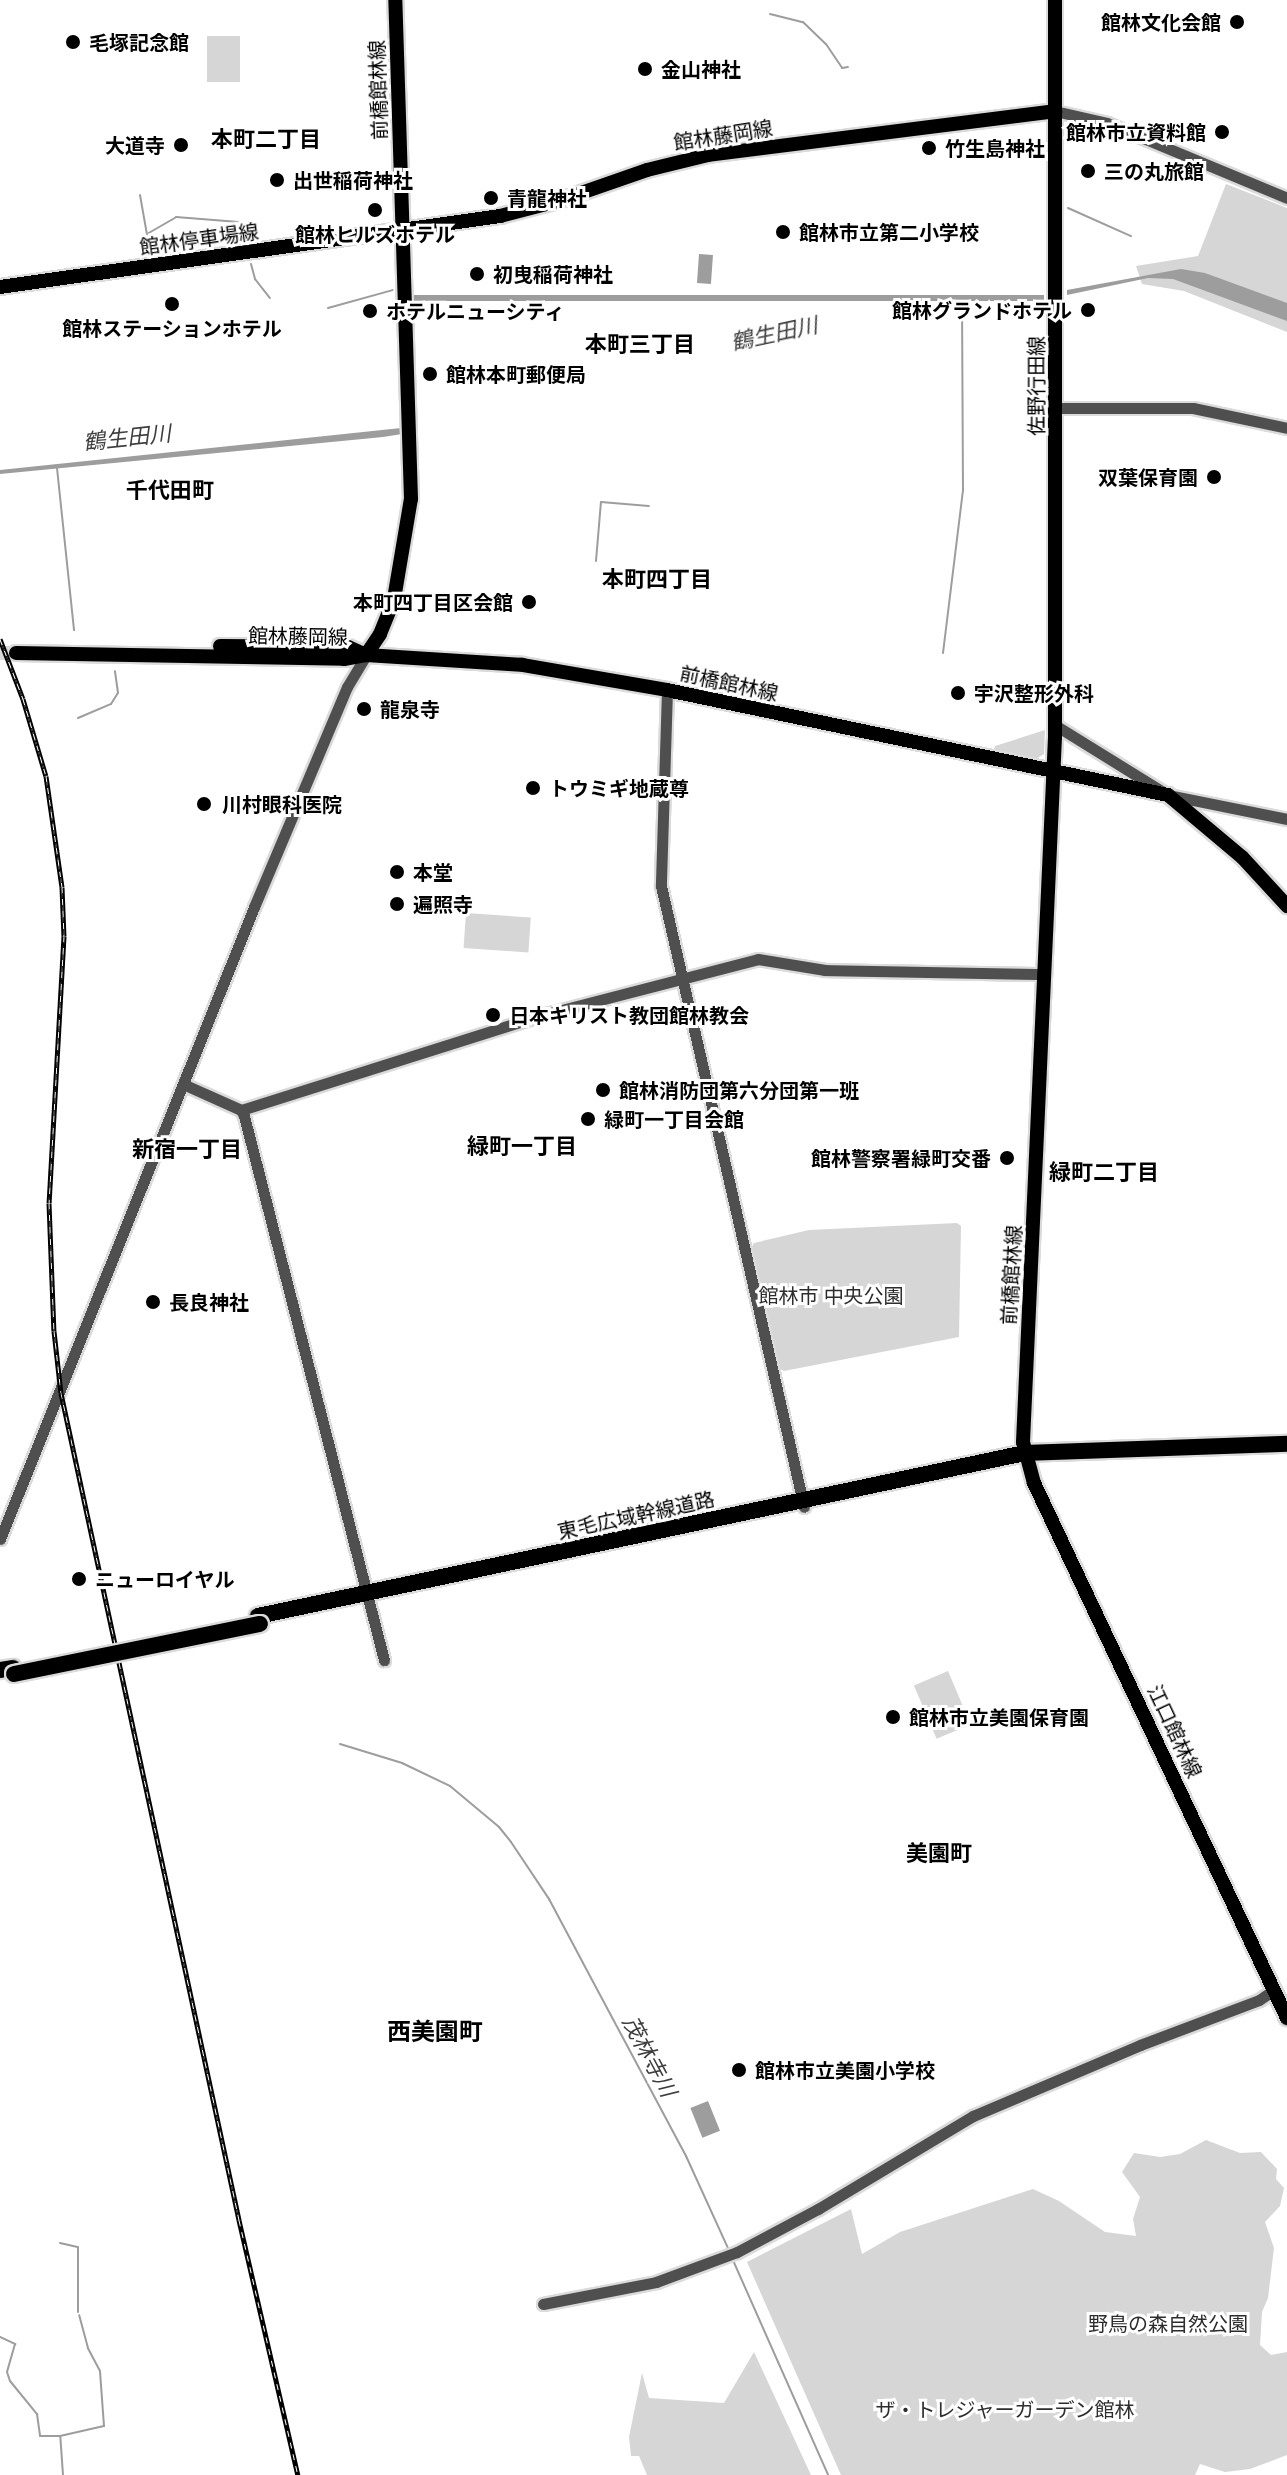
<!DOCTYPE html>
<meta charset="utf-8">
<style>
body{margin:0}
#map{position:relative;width:1287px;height:2475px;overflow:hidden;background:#fff;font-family:"Open Sans","Noto Sans JP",sans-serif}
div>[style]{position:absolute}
.green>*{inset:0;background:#d6d6d6;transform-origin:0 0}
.water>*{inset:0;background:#9d9d9d;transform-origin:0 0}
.stream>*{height:2px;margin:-1px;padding:0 1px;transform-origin:1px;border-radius:1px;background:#9d9d9d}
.major-tunnel>*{height:14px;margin-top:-7px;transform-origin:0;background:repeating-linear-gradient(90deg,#d9d9d9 0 14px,transparent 0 21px)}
.roads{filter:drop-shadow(2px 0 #dbdbdb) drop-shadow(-2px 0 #dbdbdb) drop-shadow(0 2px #dbdbdb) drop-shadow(0 -2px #dbdbdb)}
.minor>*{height:11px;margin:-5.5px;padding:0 5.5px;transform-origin:5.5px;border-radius:5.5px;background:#4f4f4f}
.major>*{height:14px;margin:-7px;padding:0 7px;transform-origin:7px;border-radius:7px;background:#000}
.highway>*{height:16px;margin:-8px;padding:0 8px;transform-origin:8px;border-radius:8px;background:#000}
.rail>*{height:5px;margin-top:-2.5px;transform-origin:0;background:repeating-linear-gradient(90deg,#fff 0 6px,#000 0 12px);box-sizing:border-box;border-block:2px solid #000}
.bridges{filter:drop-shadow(2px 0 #dbdbdb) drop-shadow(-2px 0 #dbdbdb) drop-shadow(0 2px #dbdbdb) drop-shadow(0 -2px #dbdbdb)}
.highway-bridge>*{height:16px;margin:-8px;padding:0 8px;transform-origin:8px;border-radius:8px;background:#000}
.dots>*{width:22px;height:22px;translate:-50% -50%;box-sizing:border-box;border:4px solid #fff;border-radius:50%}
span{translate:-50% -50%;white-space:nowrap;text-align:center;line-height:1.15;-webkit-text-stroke:6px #fff;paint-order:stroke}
.poi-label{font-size:20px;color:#000;font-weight:700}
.right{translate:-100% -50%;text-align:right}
.left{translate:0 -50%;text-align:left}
.street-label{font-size:20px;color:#000}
.park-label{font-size:20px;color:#2d2d2d}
.neighbourhood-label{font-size:22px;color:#000;font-weight:700}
.water-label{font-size:22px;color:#3e3e3e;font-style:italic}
.quarter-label{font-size:24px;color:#000;font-weight:700}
</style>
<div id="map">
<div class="green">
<div style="left:207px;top:36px;width:33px;height:46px"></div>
<div style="clip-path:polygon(1226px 184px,1287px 208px,1287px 332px,1184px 291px,1142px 284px,1136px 266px,1198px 256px)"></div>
<div style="clip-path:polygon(1045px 730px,1044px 754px,1036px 759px,994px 750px,995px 746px)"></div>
<div style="left:466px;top:913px;width:65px;height:35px;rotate:4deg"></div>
<div style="clip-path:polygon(957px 1223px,961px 1226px,959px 1337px,784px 1371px,779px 1368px,751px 1248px,754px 1243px,809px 1230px)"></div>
<div style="left:948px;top:1671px;width:58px;height:37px;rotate:67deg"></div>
<div style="clip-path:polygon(1206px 2140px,1240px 2153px,1261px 2152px,1277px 2169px,1276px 2179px,1284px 2188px,1280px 2206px,1265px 2222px,1274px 2248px,1268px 2298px,1262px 2312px,1260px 2345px,1271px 2355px,1287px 2352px,1287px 2455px,1250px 2469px,1225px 2472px,1200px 2464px,1195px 2475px,841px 2475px,747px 2262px,851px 2209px,862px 2254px,900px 2232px,1033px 2189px,1059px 2201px,1105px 2232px,1136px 2236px,1133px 2219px,1140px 2197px,1122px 2172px,1134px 2153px,1160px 2157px,1180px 2154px)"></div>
<div style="clip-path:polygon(754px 2352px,811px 2475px,647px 2475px,639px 2456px,631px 2456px,629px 2437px,642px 2373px,649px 2398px,724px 2403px)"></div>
</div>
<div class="water">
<div style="left:699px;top:254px;width:14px;height:29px;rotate:4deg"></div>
<div style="clip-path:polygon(1181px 269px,1205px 273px,1287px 303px,1287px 321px,1173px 279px,1148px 278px,1067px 295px,1067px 290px)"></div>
<div style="left:1044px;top:295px;width:6px;height:640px;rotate:90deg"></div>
<div style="clip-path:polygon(401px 428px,402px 434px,383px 437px,0 474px,0 470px)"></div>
<div style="left:708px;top:2101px;width:32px;height:19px;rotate:68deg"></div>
</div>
<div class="stream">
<div style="left:770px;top:14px;width:34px;rotate:14deg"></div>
<div style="left:803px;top:22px;width:32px;rotate:44deg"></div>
<div style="left:826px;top:44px;width:29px;rotate:56deg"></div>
<div style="left:842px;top:68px;width:6px;rotate:-9deg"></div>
<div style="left:140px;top:195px;width:40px;rotate:80deg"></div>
<div style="left:147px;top:234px;width:34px;rotate:-30deg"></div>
<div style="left:176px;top:217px;width:63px;rotate:4.5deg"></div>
<div style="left:1068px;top:208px;width:69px;rotate:24deg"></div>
<div style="left:251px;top:264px;width:16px;rotate:75deg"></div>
<div style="left:255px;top:279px;width:24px;rotate:52deg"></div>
<div style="left:328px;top:308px;width:67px;rotate:-15.5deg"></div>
<div style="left:57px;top:468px;width:163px;rotate:84deg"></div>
<div style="left:596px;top:561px;width:59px;rotate:-85.2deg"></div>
<div style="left:601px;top:502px;width:48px;rotate:4.8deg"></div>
<div style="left:943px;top:653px;width:163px;rotate:-83deg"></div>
<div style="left:963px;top:491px;width:176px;rotate:-90.3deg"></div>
<div style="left:78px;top:718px;width:36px;rotate:-23deg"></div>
<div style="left:111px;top:704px;width:13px;rotate:-58deg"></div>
<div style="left:118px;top:693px;width:22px;rotate:-98deg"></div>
<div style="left:340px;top:1744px;width:65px;rotate:17deg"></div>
<div style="left:402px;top:1763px;width:53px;rotate:25.6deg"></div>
<div style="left:450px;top:1786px;width:64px;rotate:39.9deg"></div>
<div style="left:499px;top:1827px;width:19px;rotate:51deg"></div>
<div style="left:511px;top:1842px;width:69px;rotate:56.3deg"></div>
<div style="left:549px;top:1899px;width:72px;rotate:62deg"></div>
<div style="left:583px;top:1963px;width:219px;rotate:61.9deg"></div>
<div style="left:686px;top:2156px;width:101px;rotate:65.5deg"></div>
<div style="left:60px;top:2243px;width:18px;rotate:13deg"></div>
<div style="left:78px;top:2247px;width:65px;rotate:90deg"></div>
<div style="left:732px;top:2258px;width:237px;rotate:66.1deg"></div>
<div style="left:0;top:2337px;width:17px;rotate:25deg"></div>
<div style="left:15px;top:2344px;width:29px;rotate:106deg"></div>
<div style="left:7px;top:2372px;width:9px;rotate:72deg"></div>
<div style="left:10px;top:2381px;width:43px;rotate:50.7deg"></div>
<div style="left:37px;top:2414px;width:22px;rotate:82deg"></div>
<div style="left:40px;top:2436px;width:20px"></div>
<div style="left:63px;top:2475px;width:39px;rotate:-94deg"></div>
<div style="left:60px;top:2436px;width:45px;rotate:-12.8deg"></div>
<div style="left:104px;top:2426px;width:55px;rotate:-94.2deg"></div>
<div style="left:100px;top:2371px;width:26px;rotate:-118deg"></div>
<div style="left:88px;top:2348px;width:34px;rotate:-105deg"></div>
</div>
<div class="major-tunnel">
<div style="left:0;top:653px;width:16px"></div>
</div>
<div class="roads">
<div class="minor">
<div style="left:1055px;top:111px;width:53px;rotate:13deg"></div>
<div style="left:1107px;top:123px;width:195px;rotate:22.6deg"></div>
<div style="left:1056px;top:408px;width:137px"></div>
<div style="left:1193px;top:408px;width:96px;rotate:12deg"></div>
<div style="left:667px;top:690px;width:196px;rotate:91.8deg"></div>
<div style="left:661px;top:886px;width:637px;rotate:77.03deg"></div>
<div style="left:1055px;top:725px;width:133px;rotate:31.8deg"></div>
<div style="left:1168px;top:795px;width:121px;rotate:11.4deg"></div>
<div style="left:183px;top:1084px;width:64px;rotate:24.1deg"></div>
<div style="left:241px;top:1110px;width:7px;rotate:63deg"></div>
<div style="left:244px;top:1116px;width:562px;rotate:75.57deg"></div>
<div style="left:241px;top:1110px;width:320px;rotate:-17.5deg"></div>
<div style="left:546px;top:1014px;width:219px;rotate:-14.5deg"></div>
<div style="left:758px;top:959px;width:68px;rotate:9.3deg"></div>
<div style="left:825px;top:970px;width:218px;rotate:1.1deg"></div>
<div style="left:0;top:1539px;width:681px;rotate:-68.1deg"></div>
<div style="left:254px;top:907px;width:239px;rotate:-67.1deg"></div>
<div style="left:347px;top:687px;width:37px;rotate:-59deg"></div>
<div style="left:543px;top:2304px;width:115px;rotate:-11deg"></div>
<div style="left:656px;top:2282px;width:86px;rotate:-20.3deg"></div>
<div style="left:737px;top:2252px;width:92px;rotate:-28deg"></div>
<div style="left:818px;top:2209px;width:181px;rotate:-31deg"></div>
<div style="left:973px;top:2116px;width:181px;rotate:-23deg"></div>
<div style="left:1140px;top:2045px;width:127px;rotate:-20.7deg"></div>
<div style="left:1259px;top:2000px;width:18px;rotate:-34deg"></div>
</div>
<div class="major">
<div style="left:1055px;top:0;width:737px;rotate:90deg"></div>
<div style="left:1055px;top:737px;width:706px;rotate:92.6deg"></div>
<div style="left:1023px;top:1442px;width:42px;rotate:75deg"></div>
<div style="left:1034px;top:1483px;width:592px;rotate:64.69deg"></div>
<div style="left:0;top:287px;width:505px;rotate:-8.08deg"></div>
<div style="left:500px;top:216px;width:60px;rotate:-14.5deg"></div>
<div style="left:558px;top:201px;width:94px;rotate:-19.2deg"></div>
<div style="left:647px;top:170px;width:63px;rotate:-13.8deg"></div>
<div style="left:708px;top:155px;width:350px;rotate:-7.2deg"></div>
<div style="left:220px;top:646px;width:128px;rotate:0.4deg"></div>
<div style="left:348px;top:647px;width:20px;rotate:24deg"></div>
<div style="left:16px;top:653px;width:328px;rotate:1deg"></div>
<div style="left:344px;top:659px;width:22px;rotate:-10deg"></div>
<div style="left:366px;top:655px;width:157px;rotate:3.6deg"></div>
<div style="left:523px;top:665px;width:146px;rotate:9.8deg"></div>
<div style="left:667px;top:690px;width:512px;rotate:11.84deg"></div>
<div style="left:1168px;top:795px;width:97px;rotate:40deg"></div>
<div style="left:1242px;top:857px;width:67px;rotate:47.4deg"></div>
<div style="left:366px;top:655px;width:25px;rotate:-56deg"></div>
<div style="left:380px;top:634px;width:38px;rotate:-68deg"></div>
<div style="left:394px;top:599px;width:101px;rotate:-80.4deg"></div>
<div style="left:411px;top:499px;width:499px;rotate:-91.8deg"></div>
</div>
<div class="highway">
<div style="left:258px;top:1616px;width:784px;rotate:-12deg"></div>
<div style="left:1025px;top:1453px;width:262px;rotate:-2deg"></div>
<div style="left:0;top:1670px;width:13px;rotate:-9deg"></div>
</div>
</div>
<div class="rail">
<div style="left:0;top:639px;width:64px;rotate:69deg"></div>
<div style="left:23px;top:699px;width:80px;rotate:73.4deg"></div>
<div style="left:46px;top:776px;width:112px;rotate:81.8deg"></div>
<div style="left:62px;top:887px;width:49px;rotate:87.7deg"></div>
<div style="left:64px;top:936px;width:267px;rotate:93.2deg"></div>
<div style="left:49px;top:1203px;width:128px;rotate:87.8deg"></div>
<div style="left:54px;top:1331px;width:62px;rotate:83.6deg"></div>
<div style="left:61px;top:1393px;width:846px;rotate:77.85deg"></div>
<div style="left:239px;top:2220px;width:262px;rotate:77deg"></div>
</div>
<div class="bridges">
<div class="highway-bridge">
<div style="left:14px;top:1674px;width:251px;rotate:-11.5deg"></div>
</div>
</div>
<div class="dots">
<div style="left:1237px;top:22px;background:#000"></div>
<div style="left:73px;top:42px;background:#000"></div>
<div style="left:645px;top:69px;background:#000"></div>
<div style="left:1222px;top:132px;background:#000"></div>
<div style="left:181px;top:145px;background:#000"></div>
<div style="left:929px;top:148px;background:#000"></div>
<div style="left:1088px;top:171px;background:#000"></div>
<div style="left:277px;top:180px;background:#000"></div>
<div style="left:491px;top:198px;background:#000"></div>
<div style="left:375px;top:210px;background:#000"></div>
<div style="left:783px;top:232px;background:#000"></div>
<div style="left:477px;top:274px;background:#000"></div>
<div style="left:172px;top:304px;background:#000"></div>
<div style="left:1088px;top:310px;background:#000"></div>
<div style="left:370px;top:311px;background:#000"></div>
<div style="left:430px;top:374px;background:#000"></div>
<div style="left:1214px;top:477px;background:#000"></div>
<div style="left:529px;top:602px;background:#000"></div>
<div style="left:958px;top:693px;background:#000"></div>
<div style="left:364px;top:709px;background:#000"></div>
<div style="left:533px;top:788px;background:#000"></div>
<div style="left:204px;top:804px;background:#000"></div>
<div style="left:397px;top:872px;background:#000"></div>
<div style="left:397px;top:904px;background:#000"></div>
<div style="left:493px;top:1015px;background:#000"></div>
<div style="left:603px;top:1090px;background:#000"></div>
<div style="left:588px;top:1119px;background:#000"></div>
<div style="left:1007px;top:1158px;background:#000"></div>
<div style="left:153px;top:1302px;background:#000"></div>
<div style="left:79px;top:1579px;background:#000"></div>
<div style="left:893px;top:1717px;background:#000"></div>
<div style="left:739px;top:2070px;background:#000"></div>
</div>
<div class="poi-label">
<span class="right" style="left:1221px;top:22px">館林文化会館</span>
<span class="left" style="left:89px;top:42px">毛塚記念館</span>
<span class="left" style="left:661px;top:69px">金山神社</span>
<span class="right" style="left:1206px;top:132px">館林市立資料館</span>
<span class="right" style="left:165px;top:145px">大道寺</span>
<span class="left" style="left:945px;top:148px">竹生島神社</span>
<span class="left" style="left:1104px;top:171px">三の丸旅館</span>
<span class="left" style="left:293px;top:180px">出世稲荷神社</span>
<span class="left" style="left:507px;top:198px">青龍神社</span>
<span class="left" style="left:799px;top:232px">館林市立第二小学校</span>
<span style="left:375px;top:234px">館林ヒルズホテル</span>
<span class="left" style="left:493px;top:274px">初曳稲荷神社</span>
<span class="right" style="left:1072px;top:310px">館林グランドホテル</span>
<span class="left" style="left:386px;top:311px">ホテルニューシティ</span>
<span style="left:172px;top:328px">館林ステーションホテル</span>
<span class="left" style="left:446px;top:374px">館林本町郵便局</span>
<span class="right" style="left:1198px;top:477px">双葉保育園</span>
<span class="right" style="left:513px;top:602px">本町四丁目区会館</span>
<span class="left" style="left:974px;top:693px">宇沢整形外科</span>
<span class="left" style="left:380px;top:709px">龍泉寺</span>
<span class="left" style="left:549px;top:788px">トウミギ地蔵尊</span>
<span class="left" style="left:222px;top:804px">川村眼科医院</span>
<span class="left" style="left:413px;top:872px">本堂</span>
<span class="left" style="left:413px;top:904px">遍照寺</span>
<span class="left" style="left:509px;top:1015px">日本キリスト教団館林教会</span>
<span class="left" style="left:619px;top:1090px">館林消防団第六分団第一班</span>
<span class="left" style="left:604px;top:1119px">緑町一丁目会館</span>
<span class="right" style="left:991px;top:1158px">館林警察署緑町交番</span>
<span class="left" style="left:169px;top:1302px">長良神社</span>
<span class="left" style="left:95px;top:1579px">ニューロイヤル</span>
<span class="left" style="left:909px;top:1717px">館林市立美園保育園</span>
<span class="left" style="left:755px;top:2070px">館林市立美園小学校</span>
</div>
<div class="street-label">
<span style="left:378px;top:90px;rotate:-92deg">前橋館林線</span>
<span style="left:723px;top:135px;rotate:-9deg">館林藤岡線</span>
<span style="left:199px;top:239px;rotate:-8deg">館林停車場線</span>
<span style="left:1036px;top:386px;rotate:-90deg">佐野行田線</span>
<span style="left:298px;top:636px;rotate:1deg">館林藤岡線</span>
<span style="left:729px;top:683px;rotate:12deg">前橋館林線</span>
<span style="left:1011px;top:1275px;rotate:-87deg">前橋館林線</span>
<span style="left:636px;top:1515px;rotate:-12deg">東毛広域幹線道路</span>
<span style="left:1175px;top:1731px;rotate:65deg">江口館林線</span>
</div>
<div class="park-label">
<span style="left:831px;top:1295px">館林市 中央公園</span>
<span style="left:1168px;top:2323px">野鳥の森自然公園</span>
<span style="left:1005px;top:2409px">ザ・トレジャーガーデン館林</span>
</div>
<div class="neighbourhood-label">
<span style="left:266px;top:139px">本町二丁目</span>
<span style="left:640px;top:344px">本町三丁目</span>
<span style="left:170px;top:490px">千代田町</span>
<span style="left:657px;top:579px">本町四丁目</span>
<span style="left:522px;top:1146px">緑町一丁目</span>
<span style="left:187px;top:1149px">新宿一丁目</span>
<span style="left:1104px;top:1172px">緑町二丁目</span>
<span style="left:939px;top:1853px">美園町</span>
</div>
<div class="water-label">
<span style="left:774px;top:333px;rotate:-12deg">鶴生田川</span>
<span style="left:127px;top:437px;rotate:-6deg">鶴生田川</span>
<span style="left:650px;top:2056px;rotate:62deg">茂林寺川</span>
</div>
<div class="quarter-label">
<span style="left:435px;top:2031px">西美園町</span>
</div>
</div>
